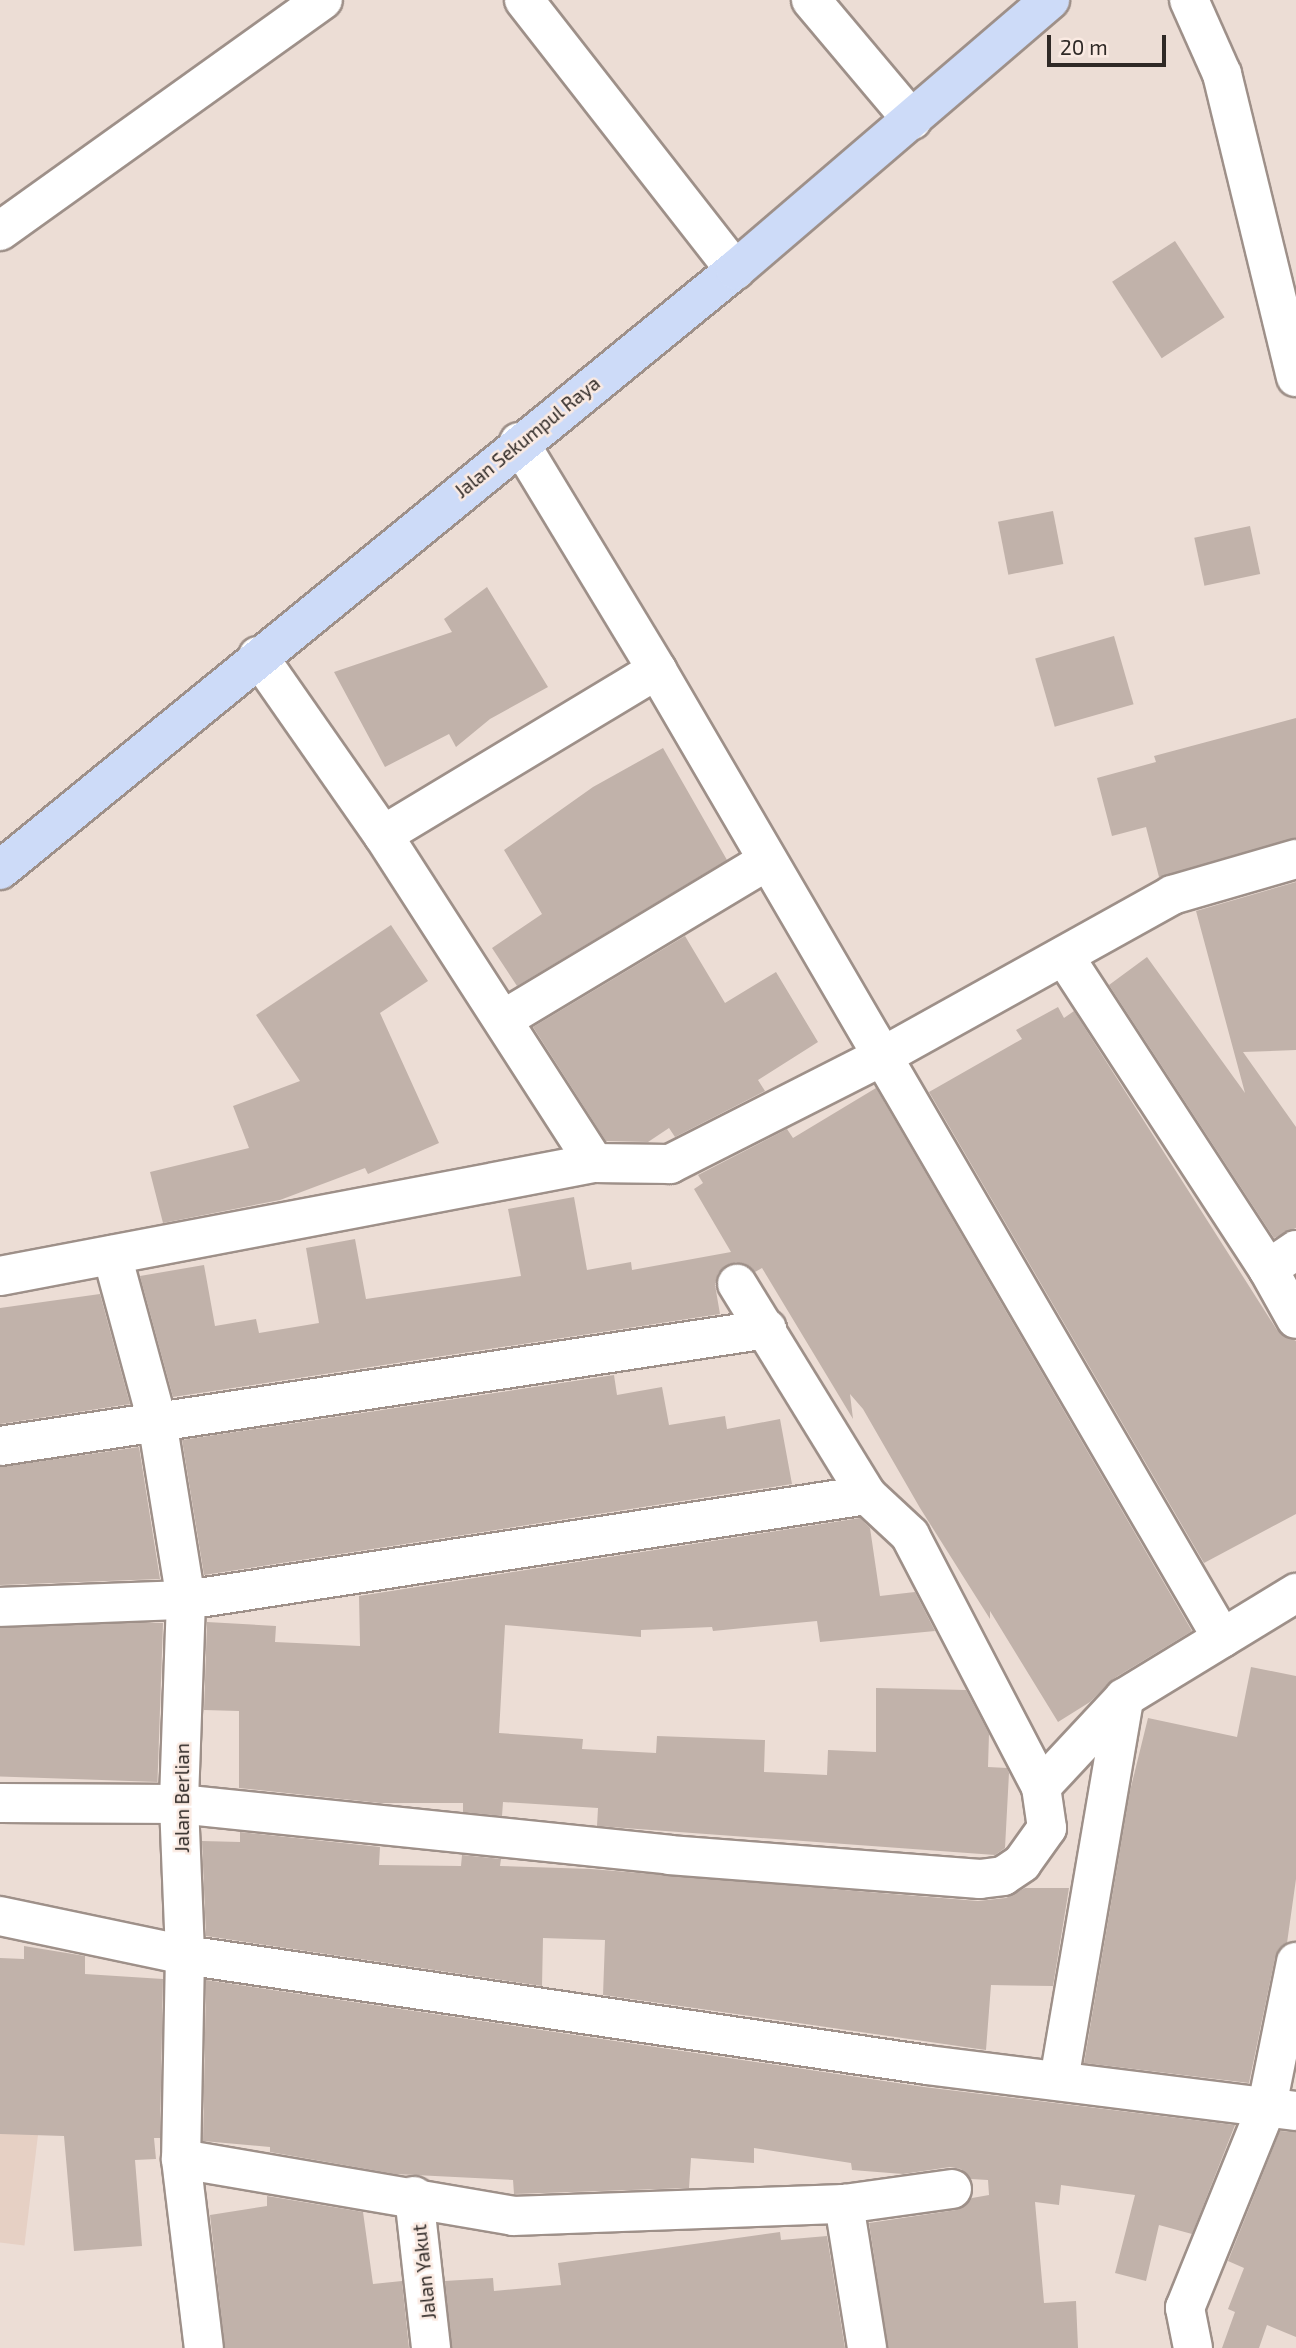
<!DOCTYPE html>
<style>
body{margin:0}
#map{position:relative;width:1296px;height:2348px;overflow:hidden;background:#ecddd5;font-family:"Exo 2",sans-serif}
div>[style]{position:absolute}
.built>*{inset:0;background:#e6d0c4;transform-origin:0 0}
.building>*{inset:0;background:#c1b2aa;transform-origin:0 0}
.roads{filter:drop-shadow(2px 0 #9e9089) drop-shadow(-2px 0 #9e9089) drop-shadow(0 2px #9e9089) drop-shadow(0 -2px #9e9089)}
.street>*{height:38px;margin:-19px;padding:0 19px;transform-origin:19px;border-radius:19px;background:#fff}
.secondary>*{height:38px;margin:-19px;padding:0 19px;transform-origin:19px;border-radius:19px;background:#cddbf8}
span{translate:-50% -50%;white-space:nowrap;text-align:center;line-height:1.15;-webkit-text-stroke:5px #faeae2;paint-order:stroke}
.street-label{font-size:19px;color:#2f2926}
.scale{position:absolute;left:1047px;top:35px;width:119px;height:32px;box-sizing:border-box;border:4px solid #2f2926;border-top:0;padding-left:9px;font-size:21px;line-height:24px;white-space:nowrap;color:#2f2926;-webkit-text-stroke:5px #faeae2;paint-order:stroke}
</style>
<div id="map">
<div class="built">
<div style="left:0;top:2026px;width:51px;height:215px;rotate:7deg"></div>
</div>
<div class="building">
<div style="left:1175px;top:241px;width:91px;height:75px;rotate:57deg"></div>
<div style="left:1053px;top:511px;width:54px;height:56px;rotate:79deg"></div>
<div style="left:1250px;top:526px;width:49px;height:57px;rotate:78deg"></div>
<div style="clip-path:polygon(487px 587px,548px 687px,490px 719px,456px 747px,449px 734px,385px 767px,334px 672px,452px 632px,444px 619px)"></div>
<div style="left:1114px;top:636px;width:71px;height:82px;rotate:74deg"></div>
<div style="clip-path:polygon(1296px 718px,1296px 838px,1159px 877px,1146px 827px,1112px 836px,1097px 778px,1156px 762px,1154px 756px)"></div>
<div style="clip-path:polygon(663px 748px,727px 860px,517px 986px,492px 948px,542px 914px,504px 850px,593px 787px)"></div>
<div style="clip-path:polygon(1296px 882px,1296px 1050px,1243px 1052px,1296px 1127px,1296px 1228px,1274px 1238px,1109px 985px,1147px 957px,1245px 1093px,1196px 911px)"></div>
<div style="clip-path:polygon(391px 925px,428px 981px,380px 1013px,439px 1143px,368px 1174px,365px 1168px,280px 1200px,163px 1223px,150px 1172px,249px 1148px,233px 1106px,300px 1081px,256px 1015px)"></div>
<div style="clip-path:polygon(685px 936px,725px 1003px,776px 972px,818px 1042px,758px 1080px,765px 1091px,675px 1137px,669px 1128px,648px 1142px,606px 1141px,533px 1027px)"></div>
<div style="clip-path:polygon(1058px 1007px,1064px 1018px,1074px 1011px,1277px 1330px,1296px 1341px,1296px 1514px,1204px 1563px,929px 1092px,1022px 1039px,1016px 1030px)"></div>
<div style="clip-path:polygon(876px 1088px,1192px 1631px,1113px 1679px,1090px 1702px,1058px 1722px,990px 1611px,990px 1619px,920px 1508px,863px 1409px,850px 1394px,853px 1419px,762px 1268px,755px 1272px,736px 1262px,718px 1273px,715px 1285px,720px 1314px,173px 1397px,140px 1276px,204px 1265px,215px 1326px,256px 1319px,259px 1333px,319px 1323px,306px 1248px,355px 1239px,366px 1299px,521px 1276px,508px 1209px,574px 1197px,587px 1270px,631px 1262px,632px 1270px,731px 1252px,694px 1189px,703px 1183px,698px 1175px,787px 1129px,793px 1138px)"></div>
<div style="clip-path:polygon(100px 1294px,130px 1404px,0 1424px,0 1308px)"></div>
<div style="clip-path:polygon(614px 1375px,617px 1395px,662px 1387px,669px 1425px,725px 1416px,727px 1429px,780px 1419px,792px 1484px,204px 1575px,182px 1440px)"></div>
<div style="clip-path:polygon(139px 1447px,160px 1579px,0 1585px,0 1467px)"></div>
<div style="clip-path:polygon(860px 1518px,870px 1528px,880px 1596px,915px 1592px,935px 1631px,820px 1642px,817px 1621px,713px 1631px,712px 1627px,641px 1630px,641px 1637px,505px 1625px,499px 1733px,583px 1739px,582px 1749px,656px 1753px,657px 1736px,765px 1740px,764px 1772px,827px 1775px,828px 1750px,876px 1752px,876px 1688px,966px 1690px,989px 1734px,988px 1767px,1007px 1768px,1009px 1773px,1005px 1848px,995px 1855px,597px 1826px,598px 1808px,503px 1802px,502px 1816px,463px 1812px,463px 1803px,380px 1803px,239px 1788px,239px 1711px,204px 1710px,207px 1622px,276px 1626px,275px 1642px,360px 1646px,359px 1596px)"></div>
<div style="left:163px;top:1623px;width:159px;height:163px;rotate:92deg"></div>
<div style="clip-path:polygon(1251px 1667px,1296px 1676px,1296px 1879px,1287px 1943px,1275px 1958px,1249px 2083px,1084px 2063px,1130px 1791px,1148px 1718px,1237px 1737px)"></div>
<div style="clip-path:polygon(240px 1832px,380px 1847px,379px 1865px,461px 1866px,462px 1855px,501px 1859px,500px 1866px,591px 1869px,978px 1901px,1006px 1898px,1025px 1888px,1069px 1888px,1053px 1986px,991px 1985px,986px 2050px,603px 1995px,605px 1940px,543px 1938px,542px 1986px,206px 1936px,202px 1841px,240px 1842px)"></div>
<div style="clip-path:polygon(24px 1946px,85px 1956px,85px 1974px,163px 1979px,160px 2138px,154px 2138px,156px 2159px,135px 2160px,142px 2246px,74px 2251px,64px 2136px,0 2134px,0 1958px,24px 1959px)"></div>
<div style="clip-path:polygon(206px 1980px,924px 2087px,1235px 2125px,1192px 2234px,1159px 2225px,1146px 2281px,1115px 2273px,1135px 2195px,1061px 2185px,1059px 2205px,1035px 2202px,1044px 2303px,1076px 2301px,1078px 2348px,888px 2348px,869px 2223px,956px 2210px,972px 2198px,989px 2195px,988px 2180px,971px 2179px,961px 2169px,950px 2167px,903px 2174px,852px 2170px,851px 2163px,754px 2148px,754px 2163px,691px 2158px,689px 2188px,514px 2194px,513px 2180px,395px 2174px,270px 2152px,270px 2147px,203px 2141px)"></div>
<div style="clip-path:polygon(1280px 2131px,1296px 2132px,1296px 2337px,1267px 2325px,1259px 2348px,1222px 2348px,1235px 2312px,1228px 2309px,1244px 2268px,1228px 2261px)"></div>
<div style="clip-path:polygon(267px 2196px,363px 2212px,373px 2284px,402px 2281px,409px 2348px,225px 2348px,210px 2215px,267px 2206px)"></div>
<div style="clip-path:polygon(780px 2232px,781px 2240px,827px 2236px,845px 2348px,452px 2348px,445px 2281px,493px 2278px,494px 2291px,561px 2285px,558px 2263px)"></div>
</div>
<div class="roads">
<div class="street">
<div style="left:524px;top:0;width:343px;rotate:52deg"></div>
<div style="left:811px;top:0;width:157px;rotate:49.9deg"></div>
<div style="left:1189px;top:0;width:81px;rotate:66deg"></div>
<div style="left:1222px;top:74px;width:312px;rotate:76.3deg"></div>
<div style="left:0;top:231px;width:397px;rotate:-35.6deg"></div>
<div style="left:519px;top:442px;width:267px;rotate:58.8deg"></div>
<div style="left:657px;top:670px;width:1121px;rotate:59.73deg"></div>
<div style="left:258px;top:656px;width:218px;rotate:55.1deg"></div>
<div style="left:383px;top:835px;width:390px;rotate:57.2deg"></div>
<div style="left:383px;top:835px;width:320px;rotate:-31.1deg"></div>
<div style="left:1064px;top:956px;width:374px;rotate:56.9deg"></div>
<div style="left:1268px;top:1269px;width:57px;rotate:60.8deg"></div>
<div style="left:504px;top:1019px;width:307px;rotate:-31deg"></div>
<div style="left:112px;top:1255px;width:172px;rotate:74.8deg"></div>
<div style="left:157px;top:1421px;width:181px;rotate:80.8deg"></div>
<div style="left:186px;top:1600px;width:204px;rotate:92deg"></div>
<div style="left:179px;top:1804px;width:151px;rotate:87.7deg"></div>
<div style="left:185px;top:1955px;width:204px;rotate:91.1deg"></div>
<div style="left:181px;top:2159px;width:190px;rotate:83.1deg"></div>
<div style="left:1268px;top:1269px;width:34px;rotate:-34deg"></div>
<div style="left:0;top:1276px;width:605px;rotate:-10.77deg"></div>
<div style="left:594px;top:1163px;width:76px;rotate:0.8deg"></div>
<div style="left:670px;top:1164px;width:239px;rotate:-26.9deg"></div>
<div style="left:883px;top:1056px;width:331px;rotate:-29.1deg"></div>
<div style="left:1172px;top:895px;width:129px;rotate:-16.2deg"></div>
<div style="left:0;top:1446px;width:776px;rotate:-8.67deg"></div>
<div style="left:0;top:1607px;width:186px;rotate:-2.2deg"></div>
<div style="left:186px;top:1600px;width:689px;rotate:-8.77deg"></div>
<div style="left:1041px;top:1787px;width:122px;rotate:-47deg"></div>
<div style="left:1124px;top:1698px;width:202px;rotate:-31.4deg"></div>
<div style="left:0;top:1803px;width:179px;rotate:0.3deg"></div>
<div style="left:179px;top:1804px;width:493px;rotate:5.9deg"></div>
<div style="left:669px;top:1855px;width:312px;rotate:4.4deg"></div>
<div style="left:980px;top:1879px;width:23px;rotate:-7deg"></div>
<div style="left:1003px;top:1876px;width:23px;rotate:-34deg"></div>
<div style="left:1022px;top:1863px;width:43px;rotate:-54.5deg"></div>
<div style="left:1047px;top:1828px;width:41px;rotate:-98.3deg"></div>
<div style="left:1041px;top:1787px;width:284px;rotate:-117.5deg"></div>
<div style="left:910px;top:1535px;width:59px;rotate:-137.1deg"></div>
<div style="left:867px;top:1495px;width:248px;rotate:-121.6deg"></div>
<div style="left:0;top:1916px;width:189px;rotate:11.9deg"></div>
<div style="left:185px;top:1955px;width:750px;rotate:8.43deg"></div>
<div style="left:927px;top:2065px;width:372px;rotate:7.1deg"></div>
<div style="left:1059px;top:2080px;width:387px;rotate:-80.3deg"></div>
<div style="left:181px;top:2159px;width:337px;rotate:9.7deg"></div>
<div style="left:513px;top:2216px;width:331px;rotate:-2.1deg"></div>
<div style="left:844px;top:2204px;width:109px;rotate:-7.9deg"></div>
<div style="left:414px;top:2196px;width:153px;rotate:83.6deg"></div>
<div style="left:844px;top:2204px;width:146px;rotate:80.9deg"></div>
<div style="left:1193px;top:2348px;width:41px;rotate:-101.3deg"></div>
<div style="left:1185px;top:2308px;width:218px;rotate:-67.9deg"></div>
<div style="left:1267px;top:2106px;width:147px;rotate:-78.6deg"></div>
</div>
<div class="secondary">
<div style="left:0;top:870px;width:949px;rotate:-39.23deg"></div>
<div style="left:735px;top:270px;width:415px;rotate:-40.6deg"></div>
</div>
</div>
<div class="street-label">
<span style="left:527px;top:437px;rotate:-39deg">Jalan Sekumpul Raya</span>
<span style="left:182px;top:1798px;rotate:-90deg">Jalan Berlian</span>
<span style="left:424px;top:2272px;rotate:-96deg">Jalan Yakut</span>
</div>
<div class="scale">20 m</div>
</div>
